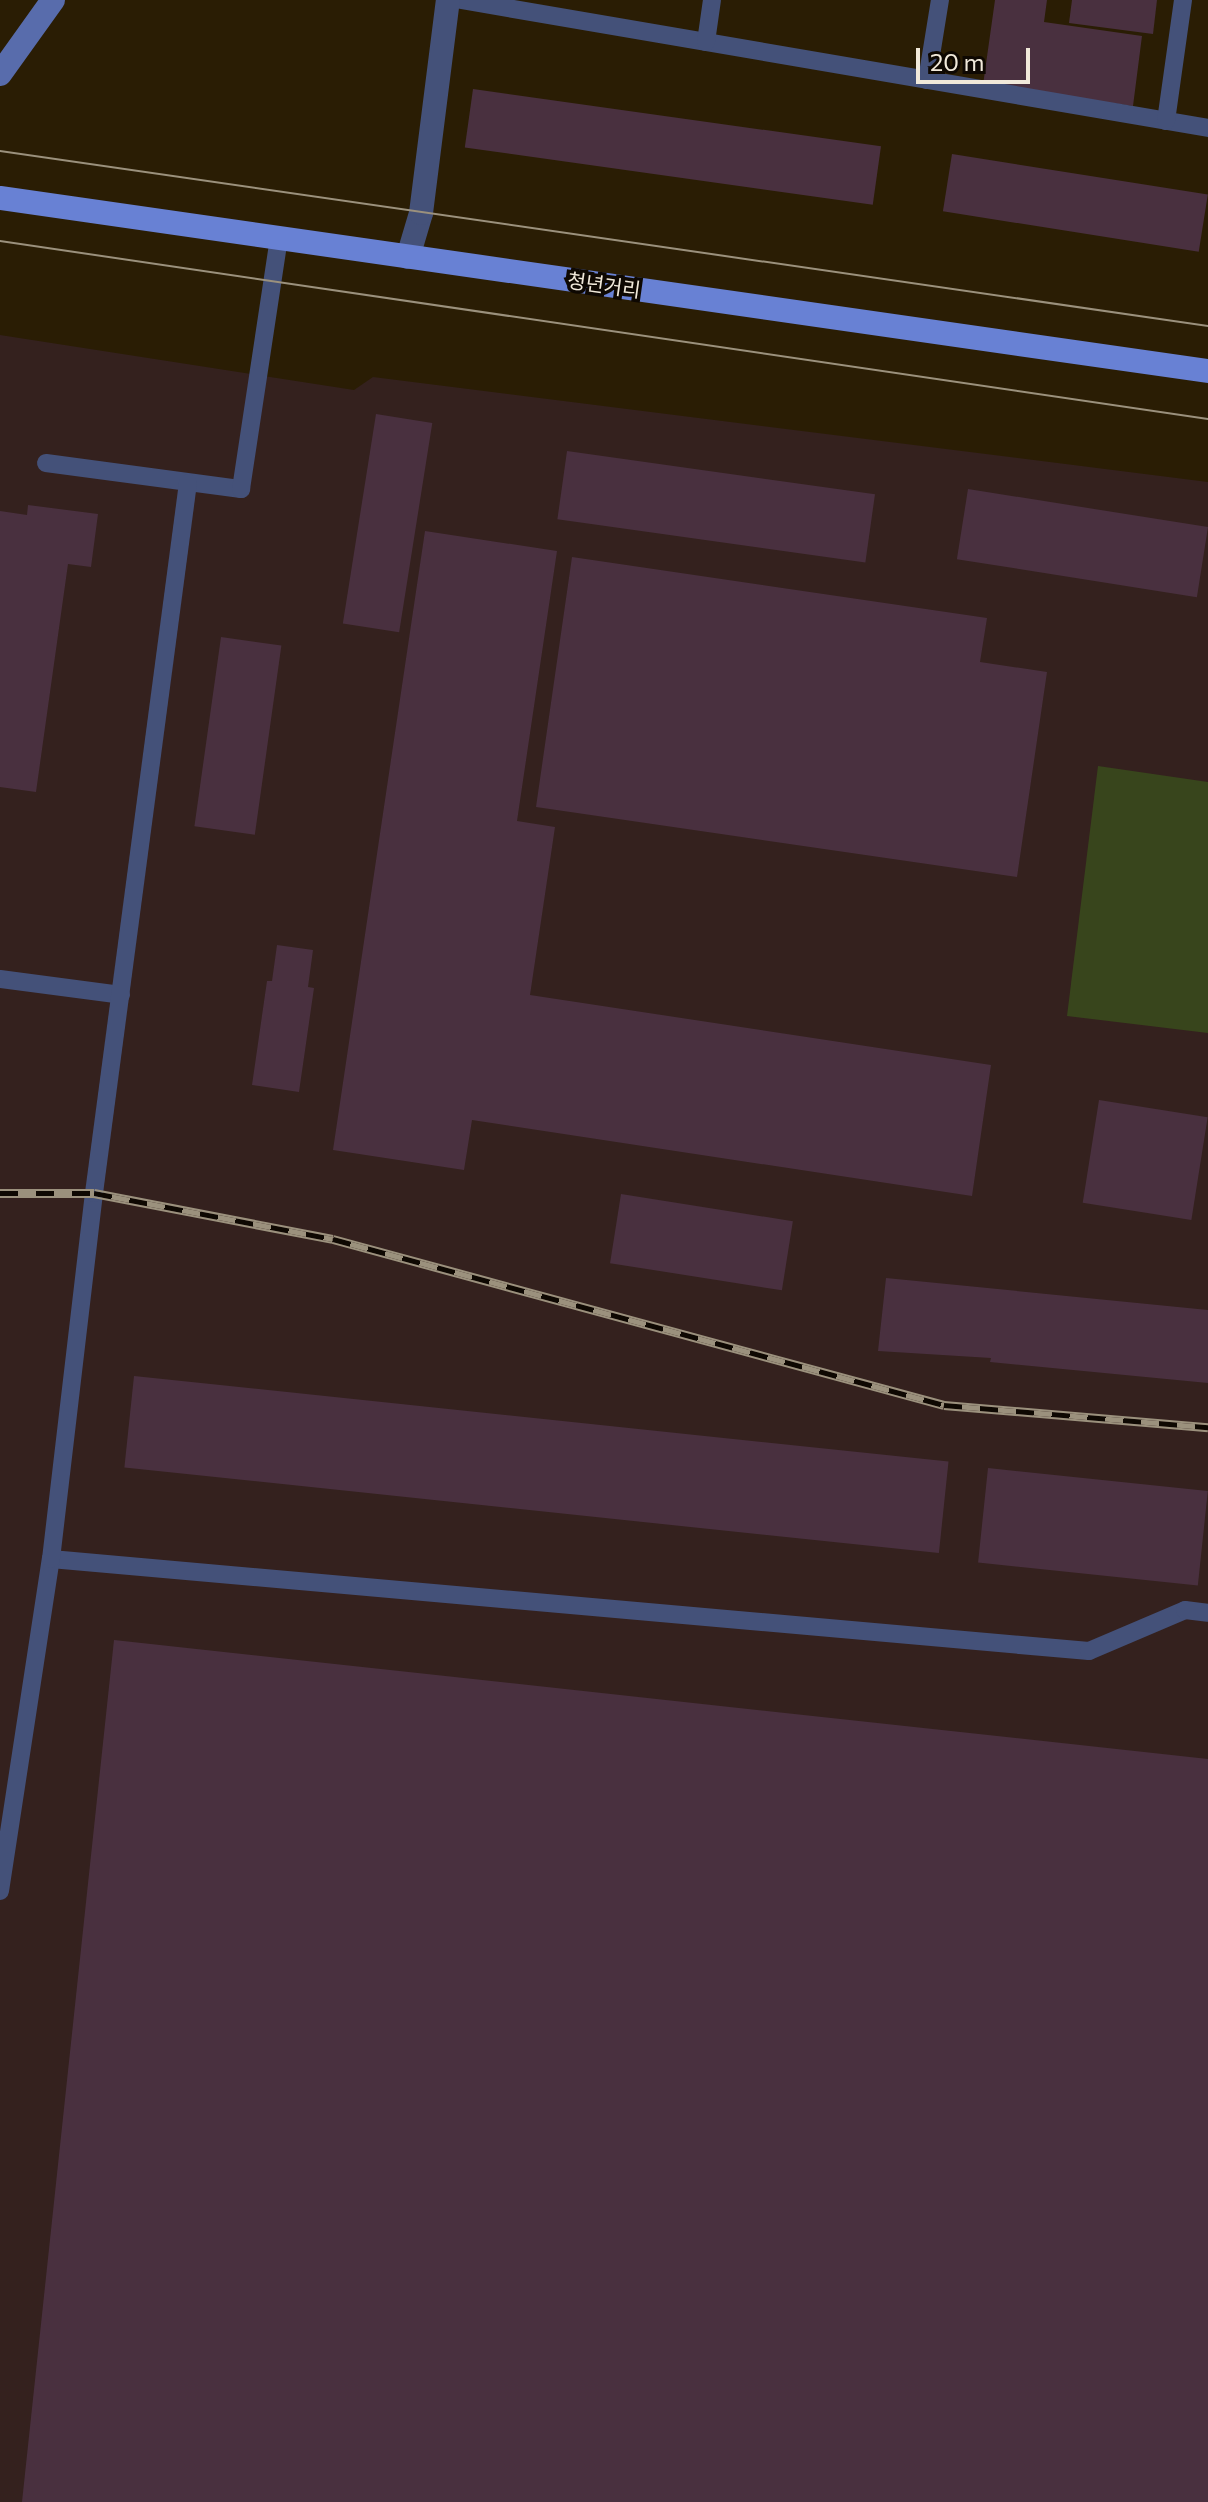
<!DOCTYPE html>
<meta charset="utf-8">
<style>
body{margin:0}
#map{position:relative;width:1208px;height:2502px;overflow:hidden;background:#2a1d04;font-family:Commissioner,"Noto Sans KR",sans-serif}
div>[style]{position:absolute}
.industrial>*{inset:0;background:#34211e}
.green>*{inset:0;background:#38451c}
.building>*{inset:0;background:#49303f;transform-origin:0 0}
.service>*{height:18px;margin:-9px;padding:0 9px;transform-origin:9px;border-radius:9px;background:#445179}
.minor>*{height:24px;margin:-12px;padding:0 12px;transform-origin:12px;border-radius:12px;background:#445179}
.secondary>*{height:24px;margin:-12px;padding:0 12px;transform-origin:12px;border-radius:12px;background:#586cac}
.primary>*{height:24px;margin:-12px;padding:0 12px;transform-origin:12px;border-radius:12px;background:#6881d4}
.tram>*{height:2px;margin:-1px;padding:0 1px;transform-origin:1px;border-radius:1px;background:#9b917d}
.rail>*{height:9px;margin-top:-4.5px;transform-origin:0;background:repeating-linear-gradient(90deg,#0e0802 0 18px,#9b917d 0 36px);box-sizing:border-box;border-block:2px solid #9b917d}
span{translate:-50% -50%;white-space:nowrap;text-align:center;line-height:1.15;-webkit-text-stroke:7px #0e0802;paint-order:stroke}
.street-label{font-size:20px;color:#f1e9da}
.scale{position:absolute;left:916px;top:48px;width:114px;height:36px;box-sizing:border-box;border:4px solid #f1e9da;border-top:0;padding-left:10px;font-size:24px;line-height:28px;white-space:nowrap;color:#f1e9da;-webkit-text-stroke:6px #0e0802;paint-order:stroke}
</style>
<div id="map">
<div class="industrial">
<div style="clip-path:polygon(0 335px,354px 390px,373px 377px,1208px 482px,1208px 2502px,0 2502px)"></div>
</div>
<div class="green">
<div style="clip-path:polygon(1098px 766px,1208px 782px,1208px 1033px,1067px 1016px)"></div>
</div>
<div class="building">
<div style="clip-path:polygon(995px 0,1047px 0,1044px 22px,1142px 36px,1133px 106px,983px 85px)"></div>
<div style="clip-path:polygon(1072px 0,1157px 0,1153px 34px,1069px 23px)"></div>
<div style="left:473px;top:89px;width:412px;height:59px;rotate:8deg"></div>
<div style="left:952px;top:154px;width:259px;height:58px;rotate:9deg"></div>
<div style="left:376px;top:414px;width:57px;height:212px;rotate:9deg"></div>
<div style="left:567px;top:451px;width:311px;height:69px;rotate:8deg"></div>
<div style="left:968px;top:489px;width:243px;height:71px;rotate:9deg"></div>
<div style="clip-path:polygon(28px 505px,98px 514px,91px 567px,68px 564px,36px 792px,0 787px,0 511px,27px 515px)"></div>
<div style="clip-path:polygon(425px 531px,557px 551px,517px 821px,555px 827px,530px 995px,991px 1065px,972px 1196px,472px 1120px,464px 1170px,333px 1150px)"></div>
<div style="clip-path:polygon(572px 557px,987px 618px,980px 662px,1047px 672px,1017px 877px,536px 807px)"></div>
<div style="left:221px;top:637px;width:61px;height:191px;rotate:8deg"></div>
<div style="clip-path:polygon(277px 945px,313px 950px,308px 987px,314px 988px,299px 1092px,252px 1085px,267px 981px,272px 981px)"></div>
<div style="left:1099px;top:1100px;width:110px;height:104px;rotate:9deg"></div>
<div style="left:621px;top:1194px;width:174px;height:70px;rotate:9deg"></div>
<div style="clip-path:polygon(886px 1278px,1208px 1310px,1208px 1383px,990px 1362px,991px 1358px,878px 1351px)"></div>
<div style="left:134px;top:1376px;width:819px;height:92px;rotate:6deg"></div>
<div style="left:988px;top:1468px;width:221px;height:95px;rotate:6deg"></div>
<div style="clip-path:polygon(114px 1640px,1208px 1759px,1208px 2502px,22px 2502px)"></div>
</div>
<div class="service">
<div style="left:461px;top:0;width:758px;rotate:9.72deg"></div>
<div style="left:706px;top:42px;width:42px;rotate:-81.9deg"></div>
<div style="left:927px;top:80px;width:81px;rotate:-80.8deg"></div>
<div style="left:1166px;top:121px;width:122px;rotate:-82deg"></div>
<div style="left:46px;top:463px;width:197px;rotate:7.6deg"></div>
<div style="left:241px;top:489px;width:254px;rotate:-81.4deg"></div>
<div style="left:0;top:979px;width:122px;rotate:7.5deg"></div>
<div style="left:51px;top:1559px;width:1042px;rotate:5.07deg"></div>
<div style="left:1089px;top:1651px;width:104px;rotate:-23.1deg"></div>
<div style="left:1185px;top:1610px;width:23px;rotate:7deg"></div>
<div style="left:0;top:1891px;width:336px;rotate:-81.3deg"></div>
<div style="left:51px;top:1559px;width:369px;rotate:-83.3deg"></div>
<div style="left:94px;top:1193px;width:716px;rotate:-82.46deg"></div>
</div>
<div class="minor">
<div style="left:408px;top:257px;width:46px;rotate:-73.5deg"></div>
<div style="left:421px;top:213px;width:215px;rotate:-82.8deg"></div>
</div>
<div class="secondary">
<div style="left:0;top:74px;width:91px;rotate:-54.4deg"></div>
</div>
<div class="primary">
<div style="left:0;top:198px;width:1220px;rotate:8.15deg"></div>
</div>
<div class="tram">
<div style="left:0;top:151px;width:1221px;rotate:8.24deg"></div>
<div style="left:0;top:241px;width:1221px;rotate:8.38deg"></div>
</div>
<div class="rail">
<div style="left:0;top:1193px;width:94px"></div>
<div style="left:94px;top:1193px;width:243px;rotate:10.9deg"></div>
<div style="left:333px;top:1239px;width:633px;rotate:15.2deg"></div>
<div style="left:944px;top:1405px;width:265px;rotate:4.8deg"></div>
</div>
<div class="street-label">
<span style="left:604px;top:285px;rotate:8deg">청년거리</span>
</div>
<div class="scale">20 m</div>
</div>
